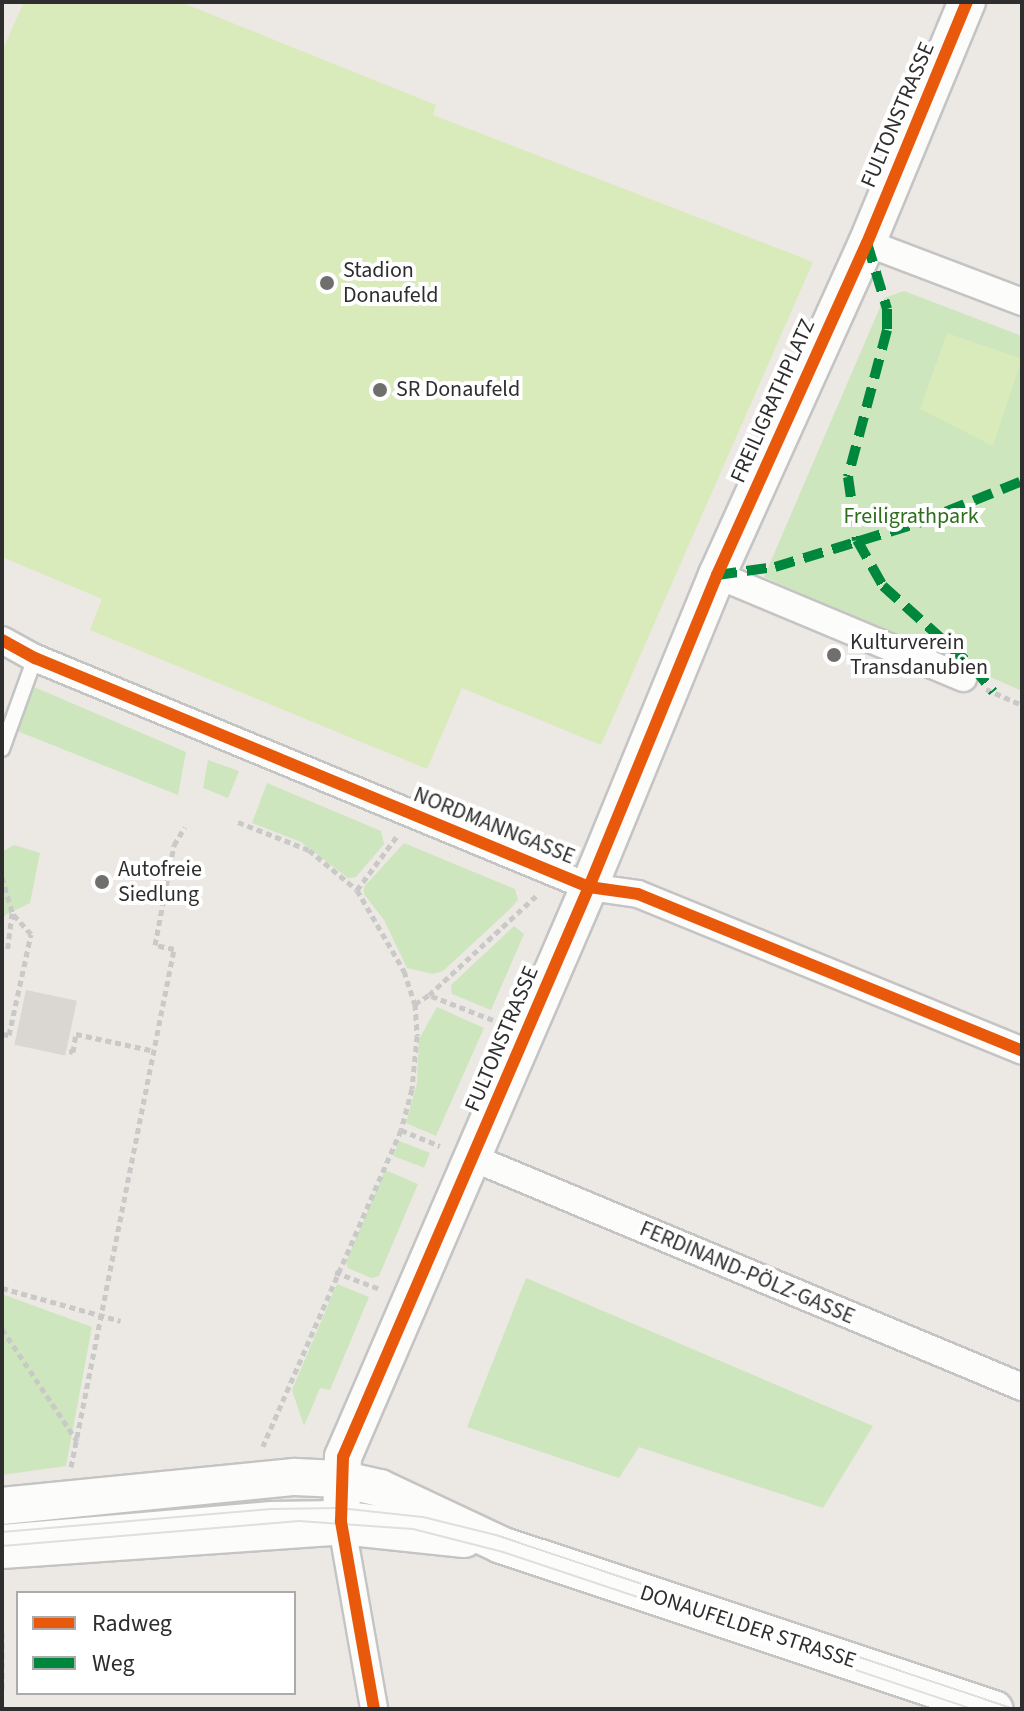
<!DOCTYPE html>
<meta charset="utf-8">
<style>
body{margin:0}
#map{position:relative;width:1024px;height:1711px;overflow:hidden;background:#ece8e4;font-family:"Source Sans 3",sans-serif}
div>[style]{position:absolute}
.green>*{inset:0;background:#cee6be;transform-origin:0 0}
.pitch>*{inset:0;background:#d9eabb}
.plaza>*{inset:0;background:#dad6d2;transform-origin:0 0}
.path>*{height:5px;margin-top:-2.5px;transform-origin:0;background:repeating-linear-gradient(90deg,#c9c9c8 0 6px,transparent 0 10px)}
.roads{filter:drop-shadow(2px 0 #c5c4c5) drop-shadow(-2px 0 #c5c4c5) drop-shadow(0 2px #c5c4c5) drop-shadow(0 -2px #c5c4c5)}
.lane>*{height:14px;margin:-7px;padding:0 7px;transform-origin:7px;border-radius:7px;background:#fcfcfb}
.street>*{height:26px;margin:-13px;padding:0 13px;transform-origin:13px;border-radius:13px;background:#fcfcfb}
.secondary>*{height:36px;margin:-18px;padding:0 18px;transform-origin:18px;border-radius:18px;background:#fcfcfb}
.tram>*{height:2px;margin:-1px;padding:0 1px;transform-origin:1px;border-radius:1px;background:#dfdfe1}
.quiet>*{height:10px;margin-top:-5px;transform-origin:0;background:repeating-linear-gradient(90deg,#00873e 0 20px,transparent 0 30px)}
.cycleway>*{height:12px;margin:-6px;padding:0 6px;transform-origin:6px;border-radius:6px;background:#e8590c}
.dots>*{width:22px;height:22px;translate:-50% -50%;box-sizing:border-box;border:4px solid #fff;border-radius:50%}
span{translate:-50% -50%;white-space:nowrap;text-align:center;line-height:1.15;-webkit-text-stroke:8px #fff;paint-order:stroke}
.street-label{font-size:22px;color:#2e2e2e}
.poi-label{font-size:22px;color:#2e2e2e}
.left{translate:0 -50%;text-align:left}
.park-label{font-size:22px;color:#2c6e1b}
.frame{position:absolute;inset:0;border:4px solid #2e2e2e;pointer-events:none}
.legend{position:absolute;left:16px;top:1591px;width:280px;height:104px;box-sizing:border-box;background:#fff;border:2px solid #ababab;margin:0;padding:10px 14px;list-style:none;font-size:24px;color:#2e2e2e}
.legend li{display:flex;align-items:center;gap:16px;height:40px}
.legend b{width:40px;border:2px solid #ababab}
</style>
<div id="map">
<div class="green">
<div style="clip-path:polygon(904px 291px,1022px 336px,1022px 691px,764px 577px,884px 298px)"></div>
<div style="clip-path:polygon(34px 687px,186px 752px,178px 795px,17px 731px)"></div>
<div style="clip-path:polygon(208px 760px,239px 771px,228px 798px,203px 788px)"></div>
<div style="clip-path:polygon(267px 783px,381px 831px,384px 844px,356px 877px,348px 878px,301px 842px,252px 823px)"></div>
<div style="clip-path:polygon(404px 843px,515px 889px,518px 900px,511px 908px,443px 971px,433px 974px,407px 968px,384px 920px,364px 894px,364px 887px)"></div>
<div style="clip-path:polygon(14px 845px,40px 853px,30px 903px,5px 915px,2px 922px,2px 852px)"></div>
<div style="clip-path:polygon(514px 926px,524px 934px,491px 1010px,452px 994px,451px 985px)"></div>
<div style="clip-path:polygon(437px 1007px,484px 1028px,436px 1136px,406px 1123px,417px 1083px,419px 1039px)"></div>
<div style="left:399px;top:1141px;width:33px;height:16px;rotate:21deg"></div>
<div style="clip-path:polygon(385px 1170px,418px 1184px,379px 1276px,371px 1278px,348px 1268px,346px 1262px)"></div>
<div style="clip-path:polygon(526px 1278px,873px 1426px,823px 1508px,639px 1447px,619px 1478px,467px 1427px)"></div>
<div style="clip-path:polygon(337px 1284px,369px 1297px,330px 1390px,320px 1388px,304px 1426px,292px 1390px)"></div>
<div style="clip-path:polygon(2px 1294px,92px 1327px,66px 1466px,2px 1475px)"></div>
</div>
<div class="pitch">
<div style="clip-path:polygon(24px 2px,180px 2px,436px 105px,433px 115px,813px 262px,601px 745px,462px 688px,427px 769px,90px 630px,102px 599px,2px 557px,2px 51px)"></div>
<div style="clip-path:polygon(947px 333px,1022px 359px,993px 446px,920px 409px)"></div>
</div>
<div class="plaza">
<div style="left:26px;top:990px;width:52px;height:56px;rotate:12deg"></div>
</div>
<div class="path">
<div style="left:986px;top:689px;width:39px;rotate:24deg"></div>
<div style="left:238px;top:822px;width:76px;rotate:21.5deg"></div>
<div style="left:309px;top:850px;width:62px;rotate:39.8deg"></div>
<div style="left:357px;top:890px;width:94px;rotate:59.9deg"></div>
<div style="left:404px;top:971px;width:35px;rotate:72deg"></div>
<div style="left:415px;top:1004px;width:32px;rotate:86deg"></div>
<div style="left:417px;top:1036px;width:53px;rotate:95.4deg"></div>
<div style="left:412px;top:1089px;width:42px;rotate:105deg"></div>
<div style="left:401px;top:1130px;width:345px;rotate:113.6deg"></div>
<div style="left:2px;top:877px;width:37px;rotate:74deg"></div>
<div style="left:12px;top:913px;width:39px;rotate:97deg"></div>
<div style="left:357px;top:890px;width:67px;rotate:-53.5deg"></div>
<div style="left:415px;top:1004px;width:17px;rotate:-33deg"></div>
<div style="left:493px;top:1020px;width:69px;rotate:-158.7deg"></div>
<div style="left:429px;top:995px;width:146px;rotate:-42.8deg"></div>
<div style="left:2px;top:1034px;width:7px;rotate:8deg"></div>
<div style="left:9px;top:1035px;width:103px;rotate:-77.7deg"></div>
<div style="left:31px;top:934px;width:28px;rotate:-132deg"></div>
<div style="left:69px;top:1051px;width:4px;rotate:14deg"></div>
<div style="left:73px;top:1052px;width:18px;rotate:-81deg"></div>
<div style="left:76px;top:1034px;width:76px;rotate:12.2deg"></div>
<div style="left:401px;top:1130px;width:42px;rotate:22.3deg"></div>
<div style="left:335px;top:1272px;width:48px;rotate:20.7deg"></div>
<div style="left:2px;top:1288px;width:123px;rotate:15.5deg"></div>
<div style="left:2px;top:1329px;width:135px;rotate:56.2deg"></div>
<div style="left:71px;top:1467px;width:528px;rotate:-78.75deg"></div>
<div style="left:174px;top:949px;width:19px;rotate:-168deg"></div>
<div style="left:155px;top:945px;width:102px;rotate:-79.2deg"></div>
<div style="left:174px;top:845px;width:21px;rotate:-59deg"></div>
<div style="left:2px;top:1633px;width:57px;rotate:90deg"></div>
</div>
<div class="roads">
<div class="lane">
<div style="left:2px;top:749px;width:97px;rotate:-70.1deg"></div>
<div style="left:2px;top:1532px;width:270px;rotate:-4.9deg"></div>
<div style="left:271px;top:1509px;width:68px;rotate:-0.8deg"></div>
<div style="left:339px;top:1508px;width:66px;rotate:6.9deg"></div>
</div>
<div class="street">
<div style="left:867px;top:243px;width:166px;rotate:20.8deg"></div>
<div style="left:717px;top:575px;width:267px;rotate:22.7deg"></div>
<div style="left:2px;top:640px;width:38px;rotate:29deg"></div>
<div style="left:35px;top:658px;width:599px;rotate:22.46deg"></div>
<div style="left:589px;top:887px;width:49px;rotate:8.1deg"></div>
<div style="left:638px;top:894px;width:415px;rotate:22.2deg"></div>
<div style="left:473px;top:1158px;width:595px;rotate:22.64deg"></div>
<div style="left:341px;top:1521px;width:191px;rotate:80deg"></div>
</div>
<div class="secondary">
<div style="left:2px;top:1506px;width:294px;rotate:-5.7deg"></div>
<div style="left:295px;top:1477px;width:45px;rotate:2.5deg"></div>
<div style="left:340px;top:1479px;width:41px;rotate:12.7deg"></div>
<div style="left:380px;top:1488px;width:134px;rotate:25.2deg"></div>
<div style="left:501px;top:1545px;width:520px;rotate:18.4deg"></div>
<div style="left:341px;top:1521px;width:64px;rotate:-88.2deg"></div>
<div style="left:343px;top:1457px;width:621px;rotate:-66.66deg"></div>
<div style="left:589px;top:887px;width:337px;rotate:-67.7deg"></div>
<div style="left:717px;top:575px;width:364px;rotate:-65.7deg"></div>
<div style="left:867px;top:243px;width:261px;rotate:-67.5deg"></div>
<div style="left:2px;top:1550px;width:341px;rotate:-4deg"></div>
<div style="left:342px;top:1526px;width:123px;rotate:6.1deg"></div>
</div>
</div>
<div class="tram">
<div style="left:2px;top:1532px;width:270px;rotate:-4.9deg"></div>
<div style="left:271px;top:1509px;width:68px;rotate:-0.8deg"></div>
<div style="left:339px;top:1508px;width:84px;rotate:6.1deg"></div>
<div style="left:423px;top:1517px;width:75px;rotate:13.9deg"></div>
<div style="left:496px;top:1535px;width:546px;rotate:18.57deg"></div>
<div style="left:2px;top:1546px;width:298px;rotate:-4.8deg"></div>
<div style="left:299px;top:1521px;width:114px;rotate:4deg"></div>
<div style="left:413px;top:1529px;width:93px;rotate:14.3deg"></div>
<div style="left:503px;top:1552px;width:496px;rotate:18.5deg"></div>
</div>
<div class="quiet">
<div style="left:867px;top:243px;width:69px;rotate:73.1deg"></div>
<div style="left:887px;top:309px;width:21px;rotate:90deg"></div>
<div style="left:887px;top:330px;width:152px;rotate:104.9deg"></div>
<div style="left:848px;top:477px;width:64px;rotate:81.9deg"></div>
<div style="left:857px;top:540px;width:53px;rotate:60.5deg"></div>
<div style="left:883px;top:586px;width:121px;rotate:42deg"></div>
<div style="left:973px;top:667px;width:32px;rotate:51deg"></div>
<div style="left:717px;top:575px;width:59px;rotate:-7.9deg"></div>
<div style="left:775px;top:567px;width:150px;rotate:-17.1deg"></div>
<div style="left:918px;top:523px;width:112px;rotate:-22deg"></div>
</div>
<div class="cycleway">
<div style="left:2px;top:640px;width:38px;rotate:29deg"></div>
<div style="left:35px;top:658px;width:599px;rotate:22.46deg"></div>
<div style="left:589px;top:887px;width:49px;rotate:8.1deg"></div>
<div style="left:638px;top:894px;width:415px;rotate:22.2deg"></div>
<div style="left:374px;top:1709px;width:191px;rotate:-100deg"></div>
<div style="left:341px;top:1521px;width:64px;rotate:-88.2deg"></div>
<div style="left:343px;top:1457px;width:621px;rotate:-66.66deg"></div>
<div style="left:589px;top:887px;width:337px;rotate:-67.7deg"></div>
<div style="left:717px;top:575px;width:364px;rotate:-65.7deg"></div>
<div style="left:867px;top:243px;width:261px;rotate:-67.5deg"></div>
</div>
<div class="dots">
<div style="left:327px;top:283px;background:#706f6e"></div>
<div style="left:380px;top:390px;background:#706f6e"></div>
<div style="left:834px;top:655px;background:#706f6e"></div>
<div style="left:102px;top:882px;background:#706f6e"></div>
</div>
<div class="street-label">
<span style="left:898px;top:115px;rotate:-67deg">FULTONSTRASSE</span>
<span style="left:773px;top:401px;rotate:-66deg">FREILIGRATHPLATZ</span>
<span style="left:494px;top:826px;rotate:22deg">NORDMANNGASSE</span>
<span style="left:502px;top:1039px;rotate:-67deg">FULTONSTRASSE</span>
<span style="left:747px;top:1273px;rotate:23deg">FERDINAND-PÖLZ-GASSE</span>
<span style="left:748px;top:1627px;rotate:18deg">DONAUFELDER STRASSE</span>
</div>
<div class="poi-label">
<span class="left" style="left:343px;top:283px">Stadion<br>Donaufeld</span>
<span class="left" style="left:396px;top:390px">SR Donaufeld</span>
<span class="left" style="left:850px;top:655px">Kulturverein<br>Transdanubien</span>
<span class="left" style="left:118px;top:882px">Autofreie<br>Siedlung</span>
</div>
<div class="park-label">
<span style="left:911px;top:517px">Freiligrathpark</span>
</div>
<div class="frame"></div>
<ul class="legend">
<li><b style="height:10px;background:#e8590c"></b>Radweg</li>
<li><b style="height:10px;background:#00873e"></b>Weg</li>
</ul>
</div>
